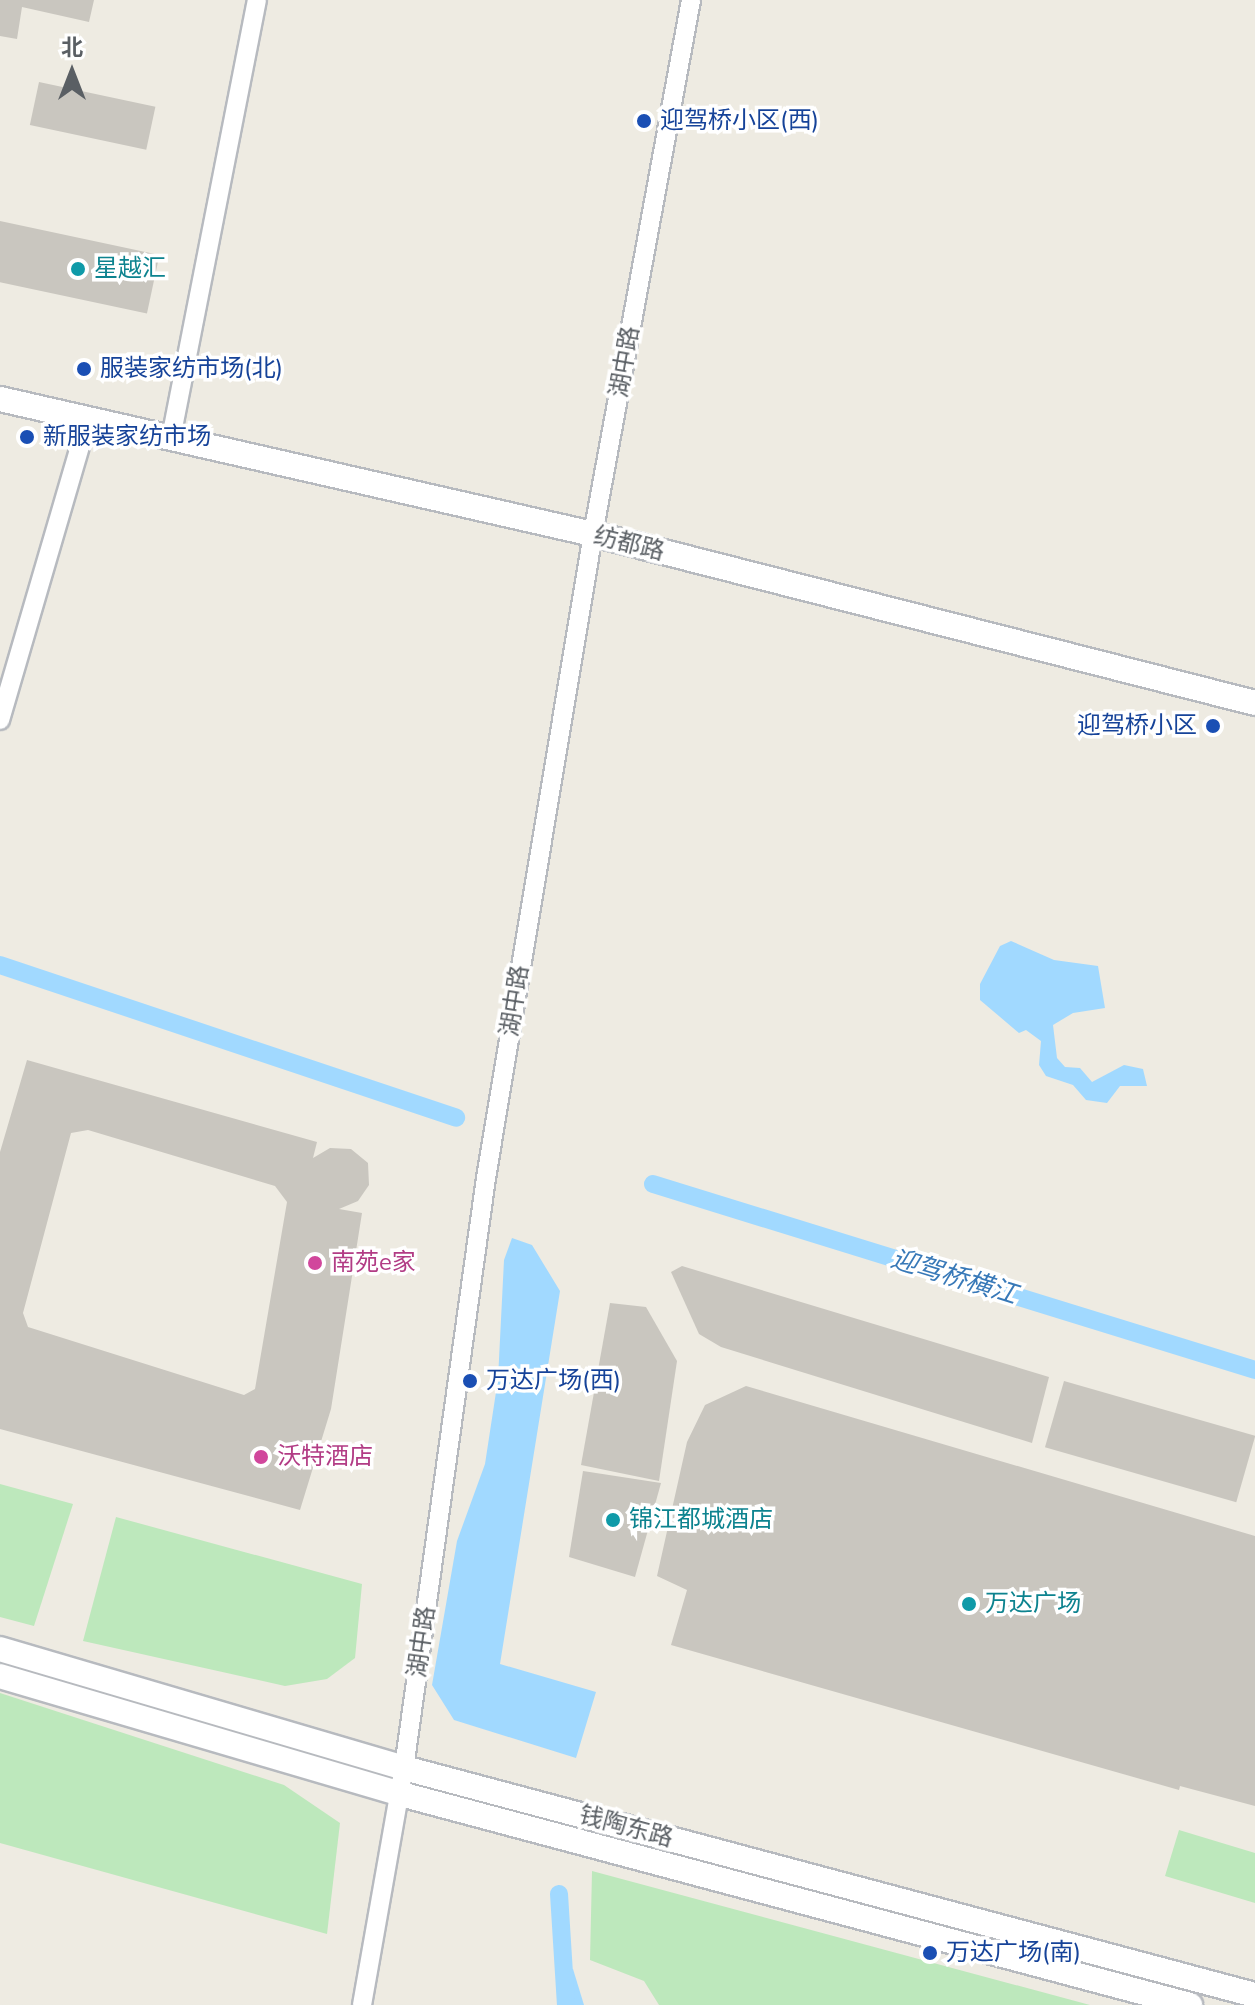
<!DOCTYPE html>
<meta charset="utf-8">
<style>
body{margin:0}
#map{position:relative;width:1255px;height:2005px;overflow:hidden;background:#eeebe2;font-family:"Nunito Sans","Noto Sans SC",sans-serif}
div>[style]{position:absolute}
.green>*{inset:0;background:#bde8bc}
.water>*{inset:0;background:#a1d9ff}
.canal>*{height:18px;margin:-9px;padding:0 9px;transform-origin:9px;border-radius:9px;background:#a1d9ff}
.building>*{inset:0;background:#c9c6bf;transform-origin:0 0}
.roads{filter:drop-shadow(2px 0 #b7babf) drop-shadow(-2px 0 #b7babf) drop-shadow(0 2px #b7babf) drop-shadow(0 -2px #b7babf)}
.minor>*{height:18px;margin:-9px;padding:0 9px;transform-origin:9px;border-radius:9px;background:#fff}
.tertiary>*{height:24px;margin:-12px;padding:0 12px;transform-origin:12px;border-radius:12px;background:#fff}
.dots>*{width:22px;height:22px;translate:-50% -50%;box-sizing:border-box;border:4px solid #fff;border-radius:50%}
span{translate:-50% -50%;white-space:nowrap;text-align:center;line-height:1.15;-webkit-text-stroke:7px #fff;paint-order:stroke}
.transit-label{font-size:24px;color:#164399}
.left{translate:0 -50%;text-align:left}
.right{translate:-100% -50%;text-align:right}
.culture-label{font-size:24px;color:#0d838f}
.street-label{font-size:24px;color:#5a5f64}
.hotel-label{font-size:24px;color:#b23c85}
.water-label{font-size:26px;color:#3879b8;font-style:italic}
.north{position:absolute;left:32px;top:32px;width:80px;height:80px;-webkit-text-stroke:6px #fff;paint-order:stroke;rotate:0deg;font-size:22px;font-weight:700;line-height:32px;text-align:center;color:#5a5f64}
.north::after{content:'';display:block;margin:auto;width:28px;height:36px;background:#5a5f64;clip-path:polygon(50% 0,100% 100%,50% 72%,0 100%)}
</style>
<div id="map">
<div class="green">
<div style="clip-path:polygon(0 1484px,73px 1504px,34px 1626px,0 1617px)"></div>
<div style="clip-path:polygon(116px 1517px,362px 1584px,355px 1658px,327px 1679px,285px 1686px,83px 1641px)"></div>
<div style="clip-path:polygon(0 1693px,284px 1785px,340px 1823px,327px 1934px,0 1843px)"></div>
<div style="clip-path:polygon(1179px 1830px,1255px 1853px,1255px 1903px,1165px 1876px)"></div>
<div style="clip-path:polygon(592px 1871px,1090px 2005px,659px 2005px,644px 1981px,590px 1960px)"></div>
</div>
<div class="water">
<div style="clip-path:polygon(1011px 941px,1054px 960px,1098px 966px,1105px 1008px,1073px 1013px,1053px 1025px,1057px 1058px,1065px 1067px,1080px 1068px,1092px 1082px,1124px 1065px,1143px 1069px,1147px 1086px,1120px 1086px,1107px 1103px,1086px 1100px,1073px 1085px,1046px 1076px,1039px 1065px,1041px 1041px,1026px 1030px,1019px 1033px,980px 1000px,980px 984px,1000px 946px)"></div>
<div style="clip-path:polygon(512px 1238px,532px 1245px,560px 1291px,500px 1664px,596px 1692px,576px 1758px,454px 1720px,432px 1685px,457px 1541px,485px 1464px,498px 1379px,504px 1260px)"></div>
<div style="clip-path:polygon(573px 1969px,584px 2005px,559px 2005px,559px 1970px)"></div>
</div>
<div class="canal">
<div style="left:0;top:965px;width:481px;rotate:18.5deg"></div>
<div style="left:653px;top:1184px;width:630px;rotate:17.17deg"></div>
<div style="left:559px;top:1894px;width:111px;rotate:86.4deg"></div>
</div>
<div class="building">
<div style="clip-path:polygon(0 0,94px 0,89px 22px,22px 7px,17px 39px,0 36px)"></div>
<div style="left:39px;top:82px;width:119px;height:44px;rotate:12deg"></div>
<div style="left:0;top:221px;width:163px;height:60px;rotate:12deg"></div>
<div style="clip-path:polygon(evenodd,27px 1060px,317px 1142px,313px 1158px,330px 1148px,351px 1149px,368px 1163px,369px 1185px,358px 1201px,339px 1209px,362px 1213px,331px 1409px,300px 1510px,0 1429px,0 1152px,27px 1060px,88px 1130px,275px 1186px,287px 1202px,255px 1389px,244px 1395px,28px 1327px,23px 1313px,71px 1133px,88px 1130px)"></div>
<div style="clip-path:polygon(682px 1266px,1049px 1377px,1032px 1443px,721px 1347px,699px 1334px,671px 1272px)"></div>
<div style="clip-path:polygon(610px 1303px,646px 1307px,677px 1361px,659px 1481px,581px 1465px)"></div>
<div style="left:1064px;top:1381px;width:199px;height:69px;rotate:16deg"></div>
<div style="clip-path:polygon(746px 1386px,1255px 1536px,1255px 1806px,1180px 1786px,1179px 1790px,671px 1645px,687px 1590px,657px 1576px,687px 1442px,705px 1405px)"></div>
<div style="clip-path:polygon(583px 1471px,661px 1483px,635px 1577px,569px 1557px)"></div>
</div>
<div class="roads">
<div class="minor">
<div style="left:171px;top:438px;width:446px;rotate:-78.9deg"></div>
<div style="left:0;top:720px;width:314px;rotate:-73.7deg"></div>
<div style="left:362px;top:2005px;width:241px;rotate:-80deg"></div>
<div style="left:404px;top:1768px;width:596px;rotate:-82.09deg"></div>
<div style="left:486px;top:1178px;width:653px;rotate:-80.57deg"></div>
<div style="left:593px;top:534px;width:543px;rotate:-79.6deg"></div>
</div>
<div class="tertiary">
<div style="left:0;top:399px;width:608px;rotate:12.83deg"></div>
<div style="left:593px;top:534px;width:683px;rotate:14.32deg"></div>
<div style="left:0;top:1649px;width:421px;rotate:16.4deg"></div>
<div style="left:404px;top:1768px;width:881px;rotate:14.94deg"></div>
<div style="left:0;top:1676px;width:414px;rotate:16.4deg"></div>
<div style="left:397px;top:1793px;width:821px;rotate:14.97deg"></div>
</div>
</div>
<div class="dots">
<div style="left:644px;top:121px;background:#1a4fb4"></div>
<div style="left:78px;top:269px;background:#0f9aa8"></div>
<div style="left:84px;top:369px;background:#1a4fb4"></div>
<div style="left:27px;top:437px;background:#1a4fb4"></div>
<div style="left:1213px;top:726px;background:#1a4fb4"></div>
<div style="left:315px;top:1263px;background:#d1479c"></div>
<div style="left:470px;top:1381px;background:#1a4fb4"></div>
<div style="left:261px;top:1457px;background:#d1479c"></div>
<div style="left:613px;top:1520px;background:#0f9aa8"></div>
<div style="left:969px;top:1604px;background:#0f9aa8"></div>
<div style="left:930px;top:1953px;background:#1a4fb4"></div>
</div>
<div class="transit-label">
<span class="left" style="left:660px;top:121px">迎驾桥小区(西)</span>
<span class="left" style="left:100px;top:369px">服装家纺市场(北)</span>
<span class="left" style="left:43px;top:437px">新服装家纺市场</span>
<span class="right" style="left:1197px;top:726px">迎驾桥小区</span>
<span class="left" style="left:486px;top:1381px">万达广场(西)</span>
<span class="left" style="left:946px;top:1953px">万达广场(南)</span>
</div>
<div class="culture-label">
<span class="left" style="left:94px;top:269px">星越汇</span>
<span class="left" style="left:629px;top:1520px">锦江都城酒店</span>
<span class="left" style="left:985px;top:1604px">万达广场</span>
</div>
<div class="street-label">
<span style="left:625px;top:362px;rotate:-80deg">湖中路</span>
<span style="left:629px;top:544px;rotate:14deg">纺都路</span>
<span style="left:515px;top:1001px;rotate:-81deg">湖中路</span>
<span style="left:422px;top:1642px;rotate:-82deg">湖中路</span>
<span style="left:626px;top:1827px;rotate:15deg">钱陶东路</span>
</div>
<div class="hotel-label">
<span class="left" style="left:331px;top:1263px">南苑e家</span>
<span class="left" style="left:277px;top:1457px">沃特酒店</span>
</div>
<div class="water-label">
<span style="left:954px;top:1277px;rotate:17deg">迎驾桥横江</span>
</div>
<div class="north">北</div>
</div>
